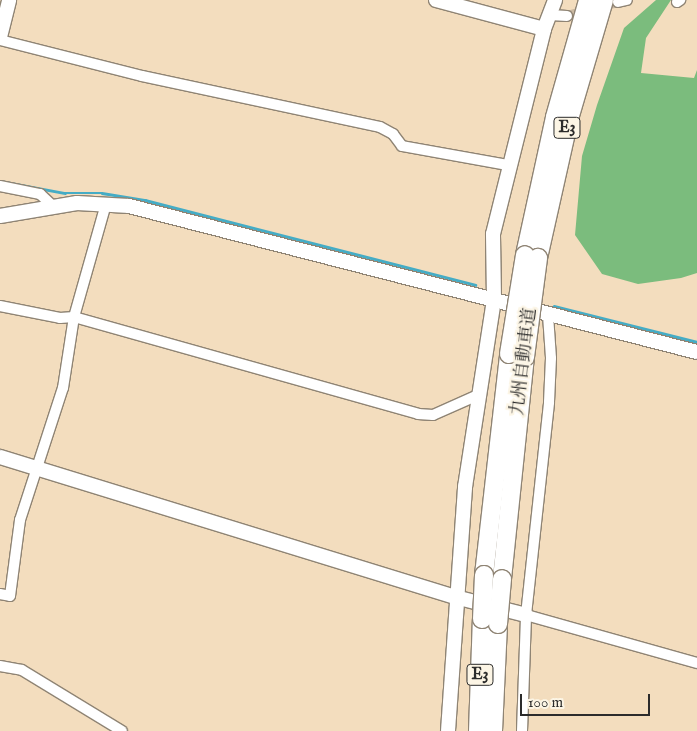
<!DOCTYPE html>
<meta charset="utf-8">
<style>
body{margin:0}
#map{position:relative;width:697px;height:731px;overflow:hidden;background:#f3ddbe;font-family:"IM FELL English","Noto Serif JP",serif}
div>[style]{position:absolute}
.forest>*{inset:0;background:#7bbc7d}
.stream>*{height:2.5px;margin:-1.25px;padding:0 1.25px;transform-origin:1.25px;border-radius:1.25px;background:#45acc5}
.street-tunnel>*{height:10px;margin-top:-5px;transform-origin:0;background:repeating-linear-gradient(90deg,#cbb9a1 0 10px,transparent 0 15px)}
.roads{filter:drop-shadow(1px 0 #8f8474) drop-shadow(-1px 0 #8f8474) drop-shadow(0 1px #8f8474) drop-shadow(0 -1px #8f8474)}
.street>*{height:10px;margin:-5px;padding:0 5px;transform-origin:5px;border-radius:5px;background:#fff}
.secondary>*{height:14px;margin:-7px;padding:0 7px;transform-origin:7px;border-radius:7px;background:#fff}
.highway>*{height:18px;margin:-9px;padding:0 9px;transform-origin:9px;border-radius:9px;background:#fff}
.bridges{filter:drop-shadow(1px 0 #8f8474) drop-shadow(-1px 0 #8f8474) drop-shadow(0 1px #8f8474) drop-shadow(0 -1px #8f8474)}
.highway-bridge>*{height:18px;margin:-9px;padding:0 9px;transform-origin:9px;border-radius:9px;background:#fff}
span{translate:-50% -50%;white-space:nowrap;text-align:center;line-height:1.15;-webkit-text-stroke:4.5px #fcf5e5;paint-order:stroke}
.shield-label span{padding:1px 4px;background:#fcf5e5;border:1px solid;border-radius:4px;-webkit-text-stroke-width:0}
.shield-label{font-size:16px;color:#2b2b2b;font-weight:700}
.street-label{font-size:18px;color:#2b2b2b}
.scale{position:absolute;left:520px;top:694px;width:130px;height:22px;box-sizing:border-box;border:2px solid #2b2b2b;border-top:0;padding-left:6px;font-size:15px;line-height:18px;white-space:nowrap;color:#2b2b2b;-webkit-text-stroke:4px #fcf5e5;paint-order:stroke}
</style>
<div id="map">
<div class="forest">
<div style="clip-path:polygon(656px 0,671px 0,646px 38px,641px 73px,694px 78px,697px 70px,697px 273px,681px 278px,638px 284px,602px 274px,575px 235px,582px 156px,597px 105px,624px 28px)"></div>
</div>
<div class="stream">
<div style="left:0;top:181px;width:66px;rotate:10.5deg"></div>
<div style="left:65px;top:193px;width:37px"></div>
<div style="left:102px;top:193px;width:44px;rotate:9.2deg"></div>
<div style="left:145px;top:200px;width:341px;rotate:14.4deg"></div>
<div style="left:554px;top:306px;width:147px;rotate:14.1deg"></div>
</div>
<div class="street-tunnel">
<div style="left:567px;top:16px;width:53px;rotate:-15.4deg"></div>
</div>
<div class="roads">
<div class="street">
<div style="left:618px;top:2px;width:9px;rotate:-13deg"></div>
<div style="left:677px;top:2px;width:4px;rotate:-34deg"></div>
<div style="left:550px;top:15px;width:17px;rotate:3deg"></div>
<div style="left:0;top:40px;width:146px;rotate:14.2deg"></div>
<div style="left:142px;top:76px;width:243px;rotate:12.1deg"></div>
<div style="left:380px;top:127px;width:15px;rotate:28deg"></div>
<div style="left:393px;top:134px;width:15px;rotate:53deg"></div>
<div style="left:402px;top:146px;width:108px;rotate:10.2deg"></div>
<div style="left:0;top:186px;width:41px;rotate:11.3deg"></div>
<div style="left:40px;top:194px;width:16px;rotate:43deg"></div>
<div style="left:0;top:306px;width:61px;rotate:11.3deg"></div>
<div style="left:60px;top:318px;width:14px;rotate:-4deg"></div>
<div style="left:74px;top:317px;width:357px;rotate:15.7deg"></div>
<div style="left:418px;top:414px;width:15px;rotate:4deg"></div>
<div style="left:433px;top:415px;width:49px;rotate:-24deg"></div>
<div style="left:0;top:594px;width:10px;rotate:11deg"></div>
<div style="left:10px;top:596px;width:77px;rotate:-82.5deg"></div>
<div style="left:20px;top:520px;width:139px;rotate:-72deg"></div>
<div style="left:63px;top:388px;width:72px;rotate:-81.2deg"></div>
<div style="left:74px;top:317px;width:117px;rotate:-74.2deg"></div>
<div style="left:526px;top:615px;width:178px;rotate:15.7deg"></div>
<div style="left:0;top:666px;width:22px;rotate:10deg"></div>
<div style="left:22px;top:670px;width:117px;rotate:31.4deg"></div>
<div style="left:522px;top:731px;width:116px;rotate:-88deg"></div>
<div style="left:526px;top:615px;width:214px;rotate:-83.8deg"></div>
<div style="left:549px;top:402px;width:44px;rotate:-87.4deg"></div>
<div style="left:551px;top:358px;width:43px;rotate:-94deg"></div>
</div>
<div class="secondary">
<div style="left:436px;top:0;width:112px;rotate:15deg"></div>
<div style="left:0;top:37px;width:38px;rotate:-76deg"></div>
<div style="left:0;top:216px;width:78px;rotate:-9.6deg"></div>
<div style="left:77px;top:203px;width:52px;rotate:3.3deg"></div>
<div style="left:129px;top:206px;width:586px;rotate:14.42deg"></div>
<div style="left:0;top:457px;width:476px;rotate:17.1deg"></div>
<div style="left:455px;top:597px;width:73px;rotate:14.2deg"></div>
<div style="left:448px;top:731px;width:245px;rotate:-86deg"></div>
<div style="left:465px;top:487px;width:190px;rotate:-81.2deg"></div>
<div style="left:494px;top:299px;width:65px;rotate:-90.9deg"></div>
<div style="left:493px;top:234px;width:211px;rotate:-76deg"></div>
<div style="left:544px;top:29px;width:31px;rotate:-69deg"></div>
</div>
<div class="highway">
<div style="left:525px;top:255px;width:141px;rotate:-77.7deg"></div>
<div style="left:555px;top:117px;width:122px;rotate:-74.2deg"></div>
<div style="left:538px;top:258px;width:142px;rotate:-77.4deg"></div>
<div style="left:569px;top:119px;width:124px;rotate:-73.6deg"></div>
<div style="left:484px;top:575px;width:222px;rotate:-83.5deg"></div>
<div style="left:502px;top:579px;width:223px;rotate:-84.1deg"></div>
<div style="left:478px;top:731px;width:112px;rotate:-88deg"></div>
<div style="left:493px;top:731px;width:107px;rotate:-87.3deg"></div>
</div>
</div>
<div class="bridges">
<div class="highway-bridge">
<div style="left:509px;top:354px;width:100px;rotate:-80.8deg"></div>
<div style="left:525px;top:357px;width:100px;rotate:-82.5deg"></div>
<div style="left:482px;top:619px;width:44px;rotate:-87.4deg"></div>
<div style="left:498px;top:624px;width:45px;rotate:-84.9deg"></div>
</div>
</div>
<div class="shield-label">
<span style="left:567px;top:128px">E3</span>
<span style="left:480px;top:675px">E3</span>
</div>
<div class="street-label">
<span style="left:525px;top:362px;rotate:-83deg">九州自動車道</span>
</div>
<div class="scale">100 m</div>
</div>
